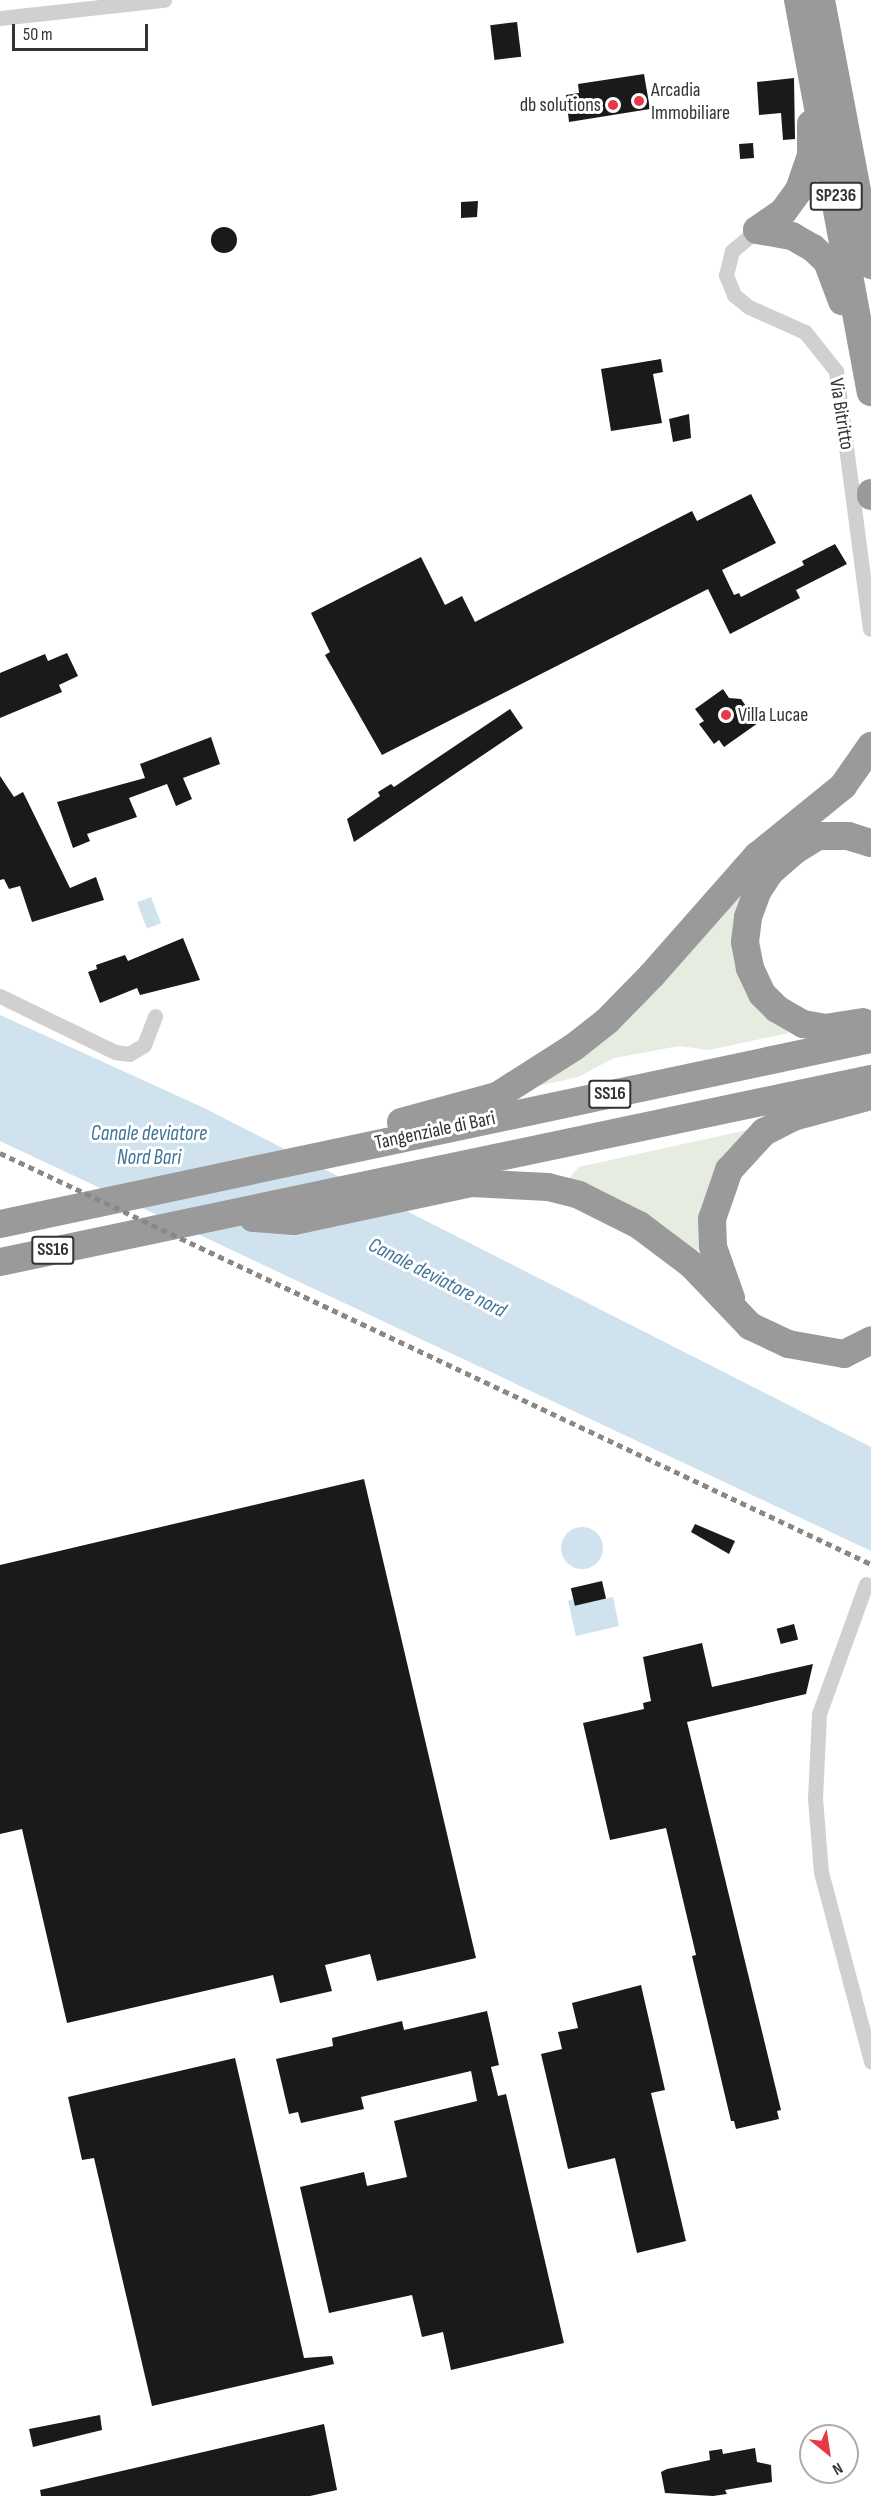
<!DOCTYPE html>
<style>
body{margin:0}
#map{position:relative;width:871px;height:2496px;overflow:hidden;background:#fff;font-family:"Sofia Sans Condensed",sans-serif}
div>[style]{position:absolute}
.green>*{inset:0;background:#e6ecdf}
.water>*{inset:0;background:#cfe2ee;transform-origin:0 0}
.round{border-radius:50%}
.building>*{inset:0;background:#1a1a1a;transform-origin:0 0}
.street>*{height:15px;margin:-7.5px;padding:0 7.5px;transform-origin:7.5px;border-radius:7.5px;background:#d0d0d0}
.highway>*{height:28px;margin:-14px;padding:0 14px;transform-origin:14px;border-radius:14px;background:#9a9a9a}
.rail>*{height:4.5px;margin-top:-2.25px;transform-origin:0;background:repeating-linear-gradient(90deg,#888 0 6px,transparent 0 10.5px)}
.dots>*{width:16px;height:16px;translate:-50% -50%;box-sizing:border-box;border:3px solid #fff;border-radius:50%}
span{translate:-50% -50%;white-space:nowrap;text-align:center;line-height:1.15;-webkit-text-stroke:6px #fff;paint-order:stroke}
.shield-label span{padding:2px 4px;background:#fff;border:2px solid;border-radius:4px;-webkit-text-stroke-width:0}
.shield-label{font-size:18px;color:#333;font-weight:700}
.poi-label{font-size:20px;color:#333}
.left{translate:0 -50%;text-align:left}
.right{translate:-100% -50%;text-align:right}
.street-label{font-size:20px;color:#333}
.water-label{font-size:21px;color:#3f7597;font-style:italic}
.north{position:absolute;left:799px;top:2424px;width:60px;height:60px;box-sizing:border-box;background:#fff;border:2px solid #adadad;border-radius:50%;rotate:150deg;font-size:16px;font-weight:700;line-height:24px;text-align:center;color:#333}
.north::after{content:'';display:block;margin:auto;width:21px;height:27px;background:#e63946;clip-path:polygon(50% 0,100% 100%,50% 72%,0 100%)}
.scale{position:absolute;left:12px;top:24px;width:136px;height:27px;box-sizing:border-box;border:3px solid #333;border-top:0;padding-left:8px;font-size:18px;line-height:21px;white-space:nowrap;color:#333;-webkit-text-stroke:4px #fff;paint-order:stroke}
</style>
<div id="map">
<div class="green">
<div style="clip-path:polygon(748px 881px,739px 912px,789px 1033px,709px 1050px,679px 1046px,614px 1058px,578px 1077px,538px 1086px)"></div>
<div style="clip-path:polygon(747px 1130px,697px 1253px,569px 1178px,579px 1167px)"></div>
</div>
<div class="water">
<div style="left:151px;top:897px;width:28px;height:15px;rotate:69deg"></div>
<div style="clip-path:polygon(0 1015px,202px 1107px,871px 1447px,871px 1551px,0 1141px)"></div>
<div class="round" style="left:561px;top:1527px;width:42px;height:42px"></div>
<div style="clip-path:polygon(613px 1597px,619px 1626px,576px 1636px,568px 1601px,573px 1599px,575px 1605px)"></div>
</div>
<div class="building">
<div style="left:517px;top:22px;width:35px;height:27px;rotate:83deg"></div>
<div style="clip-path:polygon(644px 74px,650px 109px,569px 122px,566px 95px,579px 93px,578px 84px)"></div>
<div style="clip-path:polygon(794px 78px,795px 139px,783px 140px,781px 113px,759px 115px,757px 82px)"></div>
<div style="left:753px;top:143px;width:15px;height:14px;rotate:86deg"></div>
<div style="clip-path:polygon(478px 201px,477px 217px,461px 218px,461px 202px)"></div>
<div class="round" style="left:211px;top:227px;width:26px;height:26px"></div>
<div style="clip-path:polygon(661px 359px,663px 372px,653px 374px,662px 423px,611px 431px,601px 369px)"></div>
<div style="clip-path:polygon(689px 414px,691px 438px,673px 442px,669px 419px)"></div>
<div style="clip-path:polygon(751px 494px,776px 543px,722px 570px,734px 595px,739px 593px,741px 597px,804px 565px,802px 561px,835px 544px,847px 564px,796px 590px,800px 598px,730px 634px,708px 589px,382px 755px,325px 655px,330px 652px,311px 613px,421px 557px,445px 605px,462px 596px,475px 622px,692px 511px,697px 521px)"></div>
<div style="clip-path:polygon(67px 653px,78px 676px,59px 685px,62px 692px,0 718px,0 673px,45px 654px,48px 661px)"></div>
<div style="clip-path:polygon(723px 689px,729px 698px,741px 699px,758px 723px,724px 747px,719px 740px,714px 744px,699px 724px,704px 721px,695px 709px)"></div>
<div style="clip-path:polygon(510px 709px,523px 728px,354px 842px,347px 819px,380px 796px,378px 792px,391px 784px,394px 787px)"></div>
<div style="clip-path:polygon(211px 737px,220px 764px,183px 778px,192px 799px,176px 806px,167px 784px,129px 798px,137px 817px,87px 834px,90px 841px,73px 848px,57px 802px,145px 778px,140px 764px)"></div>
<div style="clip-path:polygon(0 776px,14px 797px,23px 792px,70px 888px,96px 877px,104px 900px,32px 922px,20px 886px,9px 889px,4px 879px,0 880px)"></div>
<div style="clip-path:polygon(183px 938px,200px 980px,140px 995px,137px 988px,100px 1003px,88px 972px,97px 969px,96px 965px,125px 955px,128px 961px)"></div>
<div style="clip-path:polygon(364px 1479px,476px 1958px,377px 1981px,370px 1954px,325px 1965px,332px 1991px,280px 2003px,273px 1975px,67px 2023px,22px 1829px,0 1834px,0 1565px)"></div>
<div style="clip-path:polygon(695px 1524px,735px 1541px,729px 1554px,691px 1532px)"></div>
<div style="left:602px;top:1581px;width:18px;height:32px;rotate:77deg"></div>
<div style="left:794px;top:1624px;width:16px;height:18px;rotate:75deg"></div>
<div style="clip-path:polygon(702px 1643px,712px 1687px,813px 1664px,806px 1694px,687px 1722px,781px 2110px,777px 2111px,779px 2119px,736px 2129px,734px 2121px,731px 2121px,692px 1956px,696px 1955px,666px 1828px,610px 1840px,583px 1723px,644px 1709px,643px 1703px,651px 1701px,643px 1657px)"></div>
<div style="clip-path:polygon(641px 1985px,665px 2090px,651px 2093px,686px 2241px,637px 2253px,615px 2158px,568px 2169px,541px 2054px,562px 2049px,558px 2032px,578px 2028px,572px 2003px)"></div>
<div style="clip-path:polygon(487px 2011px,499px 2065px,491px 2067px,498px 2096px,506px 2094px,564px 2343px,451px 2370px,443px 2332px,422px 2337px,412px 2295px,329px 2313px,300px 2187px,364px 2172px,367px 2186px,407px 2177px,394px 2121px,477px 2101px,471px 2071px,361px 2097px,364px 2109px,301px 2123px,298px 2112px,289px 2114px,276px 2059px,333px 2046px,332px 2038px,402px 2021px,404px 2030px)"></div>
<div style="clip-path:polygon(235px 2058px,304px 2358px,332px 2356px,334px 2364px,152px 2406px,94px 2158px,82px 2160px,68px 2097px)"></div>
<div style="clip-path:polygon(100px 2415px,102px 2430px,33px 2447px,29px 2429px)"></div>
<div style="clip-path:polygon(324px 2424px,337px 2490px,310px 2496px,41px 2496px,40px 2490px)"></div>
<div style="clip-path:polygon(755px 2448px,757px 2462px,771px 2465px,772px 2482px,725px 2490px,727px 2494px,713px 2496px,665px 2493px,661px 2472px,667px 2469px,710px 2460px,709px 2451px,722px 2449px,723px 2454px)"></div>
</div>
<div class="street">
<div style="left:0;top:18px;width:165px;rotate:-6.3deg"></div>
<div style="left:757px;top:230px;width:33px;rotate:140deg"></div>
<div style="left:732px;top:251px;width:25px;rotate:104deg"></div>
<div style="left:726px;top:275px;width:22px;rotate:68deg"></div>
<div style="left:734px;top:295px;width:19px;rotate:39deg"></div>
<div style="left:749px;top:307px;width:61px;rotate:24.1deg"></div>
<div style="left:805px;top:332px;width:50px;rotate:51.5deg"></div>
<div style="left:836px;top:371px;width:260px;rotate:82.5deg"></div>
<div style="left:0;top:996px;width:128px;rotate:26deg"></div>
<div style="left:115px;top:1052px;width:14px;rotate:8deg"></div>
<div style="left:129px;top:1054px;width:17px;rotate:-31deg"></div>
<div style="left:144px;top:1045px;width:31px;rotate:-69deg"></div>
<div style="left:866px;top:1584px;width:138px;rotate:109.9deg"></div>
<div style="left:819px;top:1714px;width:84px;rotate:92.7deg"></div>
<div style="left:815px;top:1798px;width:74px;rotate:85.4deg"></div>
<div style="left:821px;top:1872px;width:196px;rotate:75.2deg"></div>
</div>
<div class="highway">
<div style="left:798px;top:0;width:399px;rotate:79.5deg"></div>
<div style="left:821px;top:0;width:270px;rotate:79.3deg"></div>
<div style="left:757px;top:230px;width:32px;rotate:-35deg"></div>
<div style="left:783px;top:212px;width:27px;rotate:-54deg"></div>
<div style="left:799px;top:190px;width:36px;rotate:-71deg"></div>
<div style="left:811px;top:156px;width:32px;rotate:-90deg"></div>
<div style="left:757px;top:230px;width:36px;rotate:10deg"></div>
<div style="left:792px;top:236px;width:24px;rotate:30deg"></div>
<div style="left:813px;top:248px;width:19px;rotate:43deg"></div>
<div style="left:827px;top:261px;width:43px;rotate:69.4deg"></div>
<div style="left:871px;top:493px;width:3px;rotate:90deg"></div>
<div style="left:863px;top:1022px;width:37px;rotate:171deg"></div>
<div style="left:826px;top:1028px;width:23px;rotate:-170deg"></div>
<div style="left:803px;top:1024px;width:30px;rotate:-150deg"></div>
<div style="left:777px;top:1009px;width:21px;rotate:-135deg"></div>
<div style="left:762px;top:994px;width:29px;rotate:-115deg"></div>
<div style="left:750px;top:968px;width:26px;rotate:-101deg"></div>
<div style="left:745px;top:942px;width:25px;rotate:-83deg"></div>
<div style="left:748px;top:917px;width:27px;rotate:-70deg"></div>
<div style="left:757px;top:892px;width:24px;rotate:-57deg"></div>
<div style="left:770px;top:872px;width:32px;rotate:-41deg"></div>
<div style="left:794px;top:851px;width:28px;rotate:-32deg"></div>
<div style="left:818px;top:836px;width:30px"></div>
<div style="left:848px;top:836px;width:24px;rotate:17deg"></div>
<div style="left:401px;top:1122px;width:99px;rotate:-15.2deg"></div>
<div style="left:497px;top:1096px;width:91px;rotate:-32.5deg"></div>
<div style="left:574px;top:1047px;width:42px;rotate:-38.2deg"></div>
<div style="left:607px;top:1021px;width:64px;rotate:-45.6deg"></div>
<div style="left:652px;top:975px;width:159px;rotate:-48.6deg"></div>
<div style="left:757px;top:856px;width:111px;rotate:-39.1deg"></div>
<div style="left:843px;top:786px;width:49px;rotate:-55deg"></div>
<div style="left:253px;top:1218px;width:41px;rotate:4.2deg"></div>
<div style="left:294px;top:1221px;width:181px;rotate:-12.1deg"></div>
<div style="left:471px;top:1183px;width:77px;rotate:3deg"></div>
<div style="left:548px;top:1187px;width:32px;rotate:14deg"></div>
<div style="left:579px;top:1195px;width:67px;rotate:26.6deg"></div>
<div style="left:639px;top:1225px;width:66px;rotate:37deg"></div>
<div style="left:692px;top:1265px;width:84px;rotate:46.4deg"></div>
<div style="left:750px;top:1326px;width:42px;rotate:25.3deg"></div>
<div style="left:788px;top:1344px;width:57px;rotate:10.1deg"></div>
<div style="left:844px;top:1354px;width:30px;rotate:-27deg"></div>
<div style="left:0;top:1224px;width:890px;rotate:-11.99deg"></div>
<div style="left:0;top:1262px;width:890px;rotate:-11.87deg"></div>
<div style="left:731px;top:1298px;width:54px;rotate:-109.4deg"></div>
<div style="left:713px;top:1247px;width:28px;rotate:-92deg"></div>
<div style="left:712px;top:1219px;width:52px;rotate:-70.9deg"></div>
<div style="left:729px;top:1170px;width:52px;rotate:-47.4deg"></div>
<div style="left:764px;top:1132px;width:33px;rotate:-27deg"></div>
<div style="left:793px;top:1117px;width:81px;rotate:-15.1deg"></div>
</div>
<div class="rail">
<div style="left:0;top:1153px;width:963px;rotate:25.26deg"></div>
</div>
<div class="dots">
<div style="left:639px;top:101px;background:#e63946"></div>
<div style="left:613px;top:105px;background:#e63946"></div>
<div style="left:726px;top:715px;background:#e63946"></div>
</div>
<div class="shield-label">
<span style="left:836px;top:196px">SP236</span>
<span style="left:610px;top:1094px">SS16</span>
<span style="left:53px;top:1250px">SS16</span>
</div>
<div class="poi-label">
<span class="left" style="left:651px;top:102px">Arcadia<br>Immobiliare</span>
<span class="right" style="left:601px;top:105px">db solutions</span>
<span class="left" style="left:738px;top:715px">Villa Lucae</span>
</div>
<div class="street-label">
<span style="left:841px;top:414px;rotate:81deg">Via Bitritto</span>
<span style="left:435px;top:1131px;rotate:-12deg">Tangenziale di Bari</span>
</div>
<div class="water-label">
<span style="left:149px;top:1146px">Canale deviatore<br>Nord Bari</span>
<span style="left:437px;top:1278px;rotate:27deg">Canale deviatore nord</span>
</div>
<div class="north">N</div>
<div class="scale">50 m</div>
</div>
